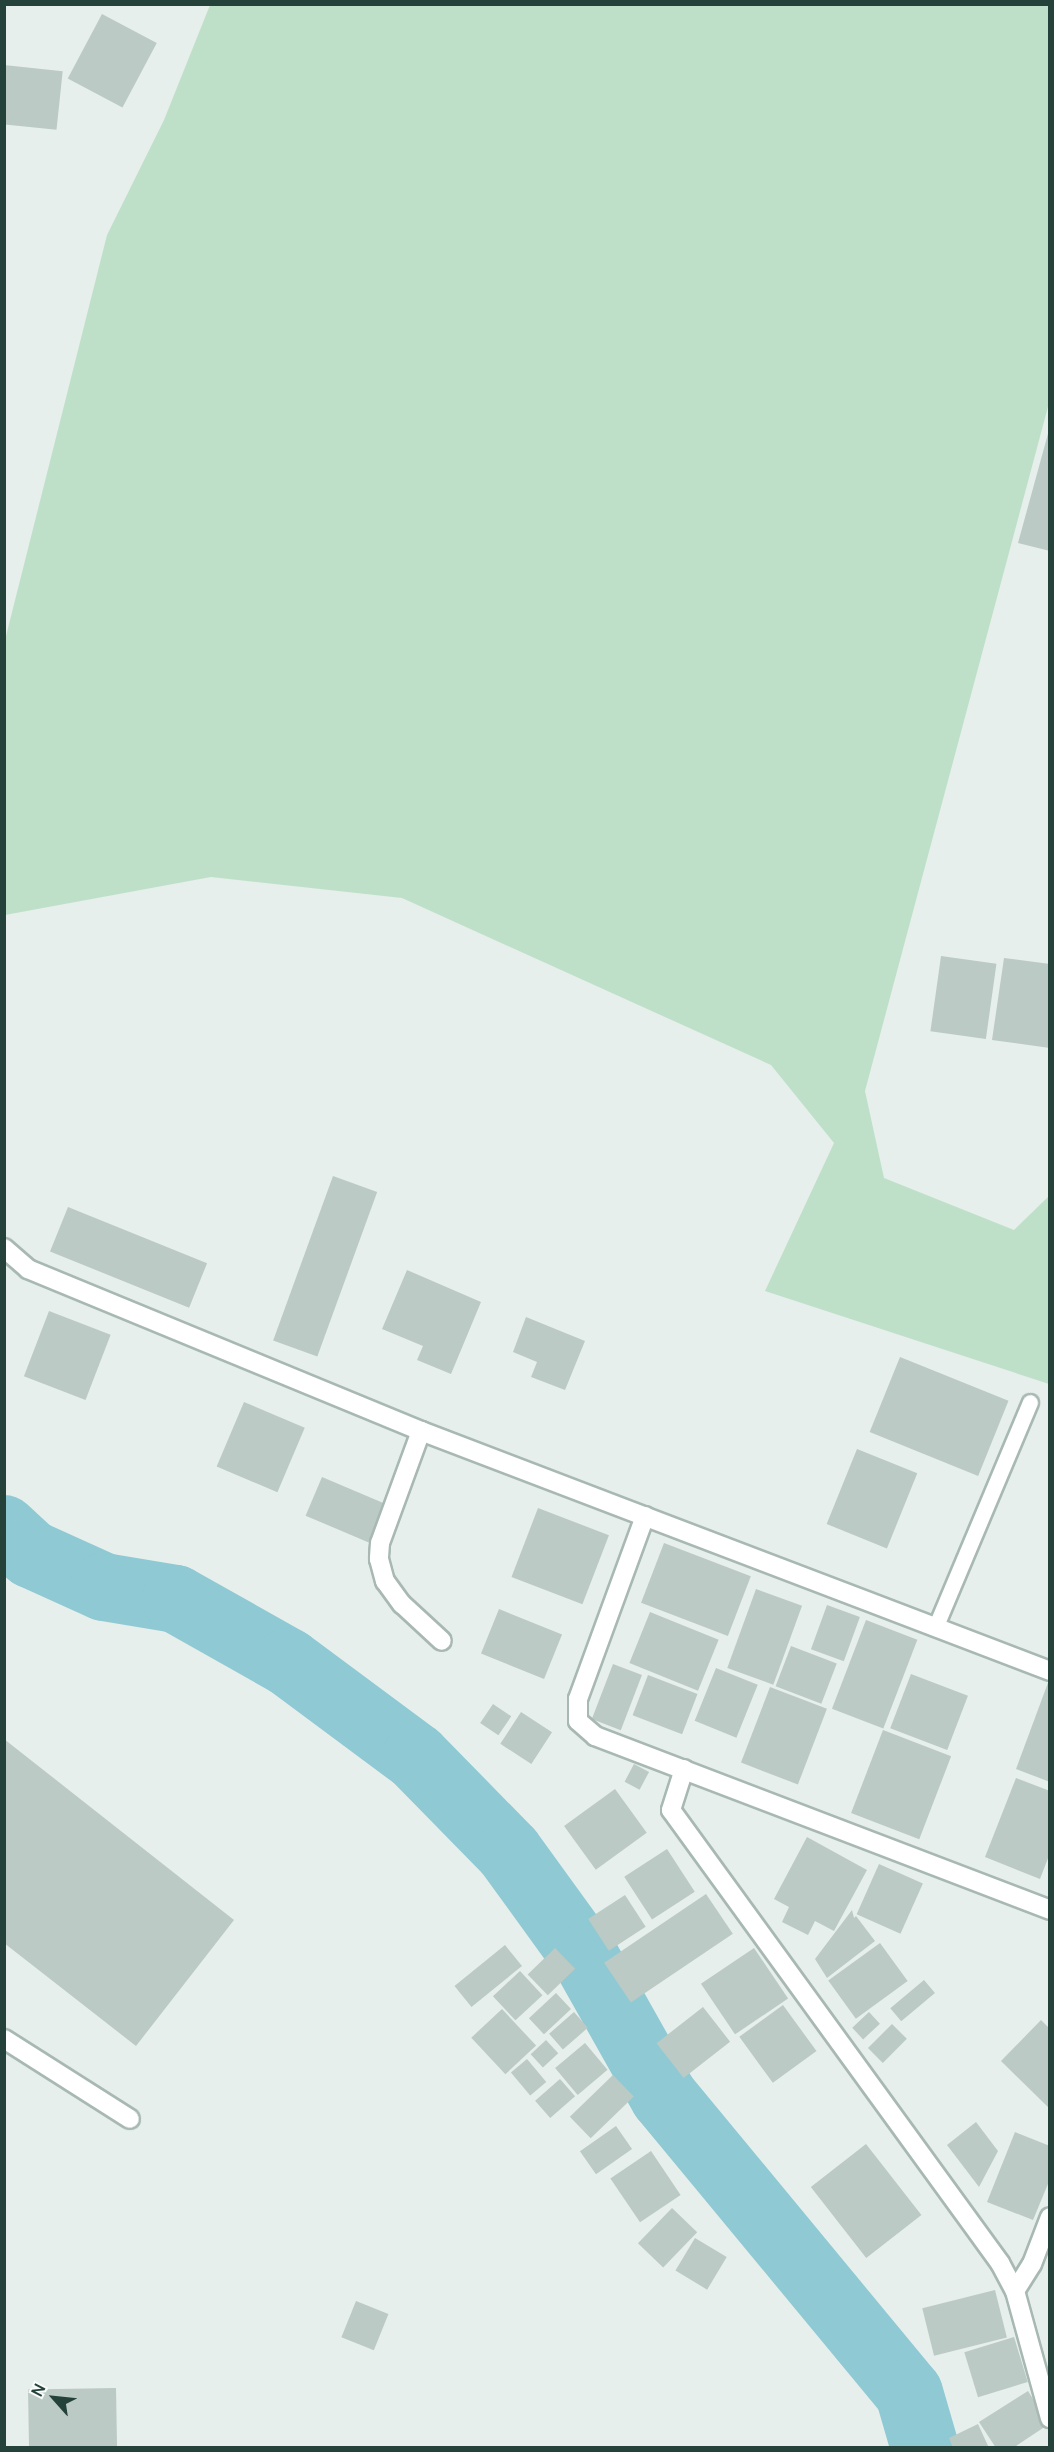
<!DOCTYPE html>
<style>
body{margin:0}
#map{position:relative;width:1054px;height:2452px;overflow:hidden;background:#e6efeb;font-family:Manrope,sans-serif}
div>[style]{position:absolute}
.green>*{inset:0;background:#bfe0c8}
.river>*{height:68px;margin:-34px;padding:0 34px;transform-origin:34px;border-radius:34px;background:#8ec9d4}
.building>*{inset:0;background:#bbcac4;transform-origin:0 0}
.roads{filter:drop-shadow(2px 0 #a8b8b2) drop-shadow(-2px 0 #a8b8b2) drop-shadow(0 2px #a8b8b2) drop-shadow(0 -2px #a8b8b2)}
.service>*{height:15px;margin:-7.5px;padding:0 7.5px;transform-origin:7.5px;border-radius:7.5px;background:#fff}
.minor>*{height:18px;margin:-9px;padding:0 9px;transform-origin:9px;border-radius:9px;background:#fff}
span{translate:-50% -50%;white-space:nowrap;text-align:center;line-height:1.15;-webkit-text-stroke:4.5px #f7fbf9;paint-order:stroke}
.frame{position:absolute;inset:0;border:6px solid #24423a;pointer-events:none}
.north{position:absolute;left:24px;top:2368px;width:60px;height:60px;-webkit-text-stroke:4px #f7fbf9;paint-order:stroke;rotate:297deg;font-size:16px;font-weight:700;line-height:24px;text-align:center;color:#24423a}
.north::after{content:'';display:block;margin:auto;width:21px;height:27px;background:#24423a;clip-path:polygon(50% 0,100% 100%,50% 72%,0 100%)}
</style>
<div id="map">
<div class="green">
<div style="clip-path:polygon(210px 5px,1049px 5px,1049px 403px,865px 1091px,884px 1178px,1014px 1230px,1049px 1196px,1049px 1384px,765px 1291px,834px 1143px,771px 1065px,402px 898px,211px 877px,5px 915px,5px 640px,107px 235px,164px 120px)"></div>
</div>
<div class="river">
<div style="left:4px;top:1529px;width:37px;rotate:43deg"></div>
<div style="left:31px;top:1554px;width:80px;rotate:24.3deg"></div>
<div style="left:104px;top:1587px;width:73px;rotate:9.5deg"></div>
<div style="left:176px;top:1599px;width:129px;rotate:29.4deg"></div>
<div style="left:288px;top:1662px;width:159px;rotate:36.6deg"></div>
<div style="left:416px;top:1757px;width:133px;rotate:45.6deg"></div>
<div style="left:509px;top:1852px;width:130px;rotate:54.1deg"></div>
<div style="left:585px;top:1957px;width:161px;rotate:60.6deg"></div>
<div style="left:664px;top:2097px;width:384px;rotate:50.4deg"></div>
<div style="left:909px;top:2393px;width:57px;rotate:73.8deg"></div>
</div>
<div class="building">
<div style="left:102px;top:14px;width:62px;height:73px;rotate:28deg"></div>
<div style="left:4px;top:65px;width:59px;height:59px;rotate:6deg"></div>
<div style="clip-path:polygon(1049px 430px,1050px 430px,1050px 551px,1018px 543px)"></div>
<div style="left:941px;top:956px;width:56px;height:76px;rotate:8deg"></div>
<div style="clip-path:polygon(1004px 958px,1050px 964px,1050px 1048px,992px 1040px)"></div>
<div style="left:333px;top:1176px;width:47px;height:175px;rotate:20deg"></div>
<div style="left:68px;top:1207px;width:150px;height:48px;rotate:22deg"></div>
<div style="clip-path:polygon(407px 1270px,481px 1302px,451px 1374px,417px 1360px,423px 1346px,382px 1329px)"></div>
<div style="left:49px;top:1311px;width:66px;height:70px;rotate:21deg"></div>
<div style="clip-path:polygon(526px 1317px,585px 1341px,565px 1390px,531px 1377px,537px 1362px,513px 1352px)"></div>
<div style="left:900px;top:1357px;width:117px;height:81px;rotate:22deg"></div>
<div style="left:244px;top:1402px;width:66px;height:70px;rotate:23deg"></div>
<div style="left:857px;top:1449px;width:65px;height:81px;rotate:22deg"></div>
<div style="left:322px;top:1477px;width:73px;height:42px;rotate:23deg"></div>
<div style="left:538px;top:1508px;width:76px;height:74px;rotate:21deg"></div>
<div style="left:664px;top:1543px;width:93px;height:64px;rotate:21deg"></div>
<div style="left:756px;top:1589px;width:49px;height:84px;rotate:20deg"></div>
<div style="left:827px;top:1605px;width:35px;height:47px;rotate:20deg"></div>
<div style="left:499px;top:1609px;width:68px;height:48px;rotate:22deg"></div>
<div style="left:650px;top:1612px;width:74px;height:55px;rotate:22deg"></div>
<div style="left:866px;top:1620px;width:55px;height:95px;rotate:21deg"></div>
<div style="left:791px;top:1646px;width:49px;height:43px;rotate:21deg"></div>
<div style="left:613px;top:1664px;width:31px;height:59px;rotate:21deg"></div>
<div style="left:716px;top:1668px;width:45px;height:57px;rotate:22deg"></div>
<div style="left:911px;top:1674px;width:61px;height:58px;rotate:21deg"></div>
<div style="left:648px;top:1675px;width:53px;height:43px;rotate:21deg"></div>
<div style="clip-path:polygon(1049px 1680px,1050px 1680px,1050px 1782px,1016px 1769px)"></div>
<div style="left:770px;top:1687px;width:61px;height:81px;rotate:21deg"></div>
<div style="left:493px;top:1704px;width:22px;height:23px;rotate:34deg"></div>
<div style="left:521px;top:1712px;width:37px;height:38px;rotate:33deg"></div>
<div style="left:883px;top:1730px;width:73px;height:89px;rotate:21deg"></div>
<div style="clip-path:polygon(4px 1739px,234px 1920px,136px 2046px,4px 1943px)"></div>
<div style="left:634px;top:1764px;width:17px;height:20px;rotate:28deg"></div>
<div style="clip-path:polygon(1016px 1778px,1050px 1791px,1050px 1853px,1040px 1879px,985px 1857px)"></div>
<div style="left:615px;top:1789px;width:54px;height:63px;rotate:54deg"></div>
<div style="clip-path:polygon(807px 1837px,867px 1870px,834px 1931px,815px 1921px,808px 1935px,782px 1922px,789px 1907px,774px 1899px)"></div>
<div style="left:667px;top:1849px;width:51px;height:51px;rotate:57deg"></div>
<div style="left:879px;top:1864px;width:48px;height:55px;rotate:24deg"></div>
<div style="left:706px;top:1894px;width:48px;height:123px;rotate:56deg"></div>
<div style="left:625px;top:1895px;width:38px;height:44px;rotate:57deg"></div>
<div style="clip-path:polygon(852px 1910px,854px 1918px,856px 1916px,875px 1941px,827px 1978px,815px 1959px)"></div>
<div style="left:880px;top:1943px;width:47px;height:64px;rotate:54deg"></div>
<div style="left:505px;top:1945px;width:27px;height:65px;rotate:51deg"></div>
<div style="left:555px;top:1948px;width:29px;height:38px;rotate:46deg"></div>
<div style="left:754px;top:1948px;width:61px;height:64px;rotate:56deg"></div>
<div style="left:520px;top:1971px;width:33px;height:37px;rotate:47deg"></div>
<div style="left:924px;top:1980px;width:17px;height:44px;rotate:50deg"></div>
<div style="left:556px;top:1993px;width:22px;height:37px;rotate:47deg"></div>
<div style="left:783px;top:2005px;width:57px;height:54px;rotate:54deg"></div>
<div style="left:703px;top:2007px;width:44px;height:59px;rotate:52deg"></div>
<div style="left:502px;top:2009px;width:50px;height:42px;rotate:47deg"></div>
<div style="left:574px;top:2012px;width:21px;height:33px;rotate:49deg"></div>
<div style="left:869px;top:2012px;width:16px;height:23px;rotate:47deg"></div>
<div style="clip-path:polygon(1041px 2020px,1050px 2029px,1050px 2109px,1001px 2061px)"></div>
<div style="left:892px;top:2024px;width:21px;height:34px;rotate:45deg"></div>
<div style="left:546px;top:2040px;width:18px;height:21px;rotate:47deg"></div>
<div style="left:585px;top:2043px;width:35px;height:39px;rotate:50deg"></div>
<div style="left:527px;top:2059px;width:30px;height:21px;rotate:50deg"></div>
<div style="left:613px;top:2075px;width:30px;height:60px;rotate:46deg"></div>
<div style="left:560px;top:2079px;width:23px;height:33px;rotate:49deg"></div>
<div style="clip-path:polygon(976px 2122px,998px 2151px,979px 2187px,947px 2145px)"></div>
<div style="left:616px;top:2126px;width:28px;height:44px;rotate:55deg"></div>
<div style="clip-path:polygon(1015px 2132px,1050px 2146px,1050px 2179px,1033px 2220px,987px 2202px)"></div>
<div style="left:866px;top:2144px;width:90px;height:70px;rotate:52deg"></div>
<div style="left:651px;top:2151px;width:53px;height:49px;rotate:56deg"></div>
<div style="left:672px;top:2208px;width:35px;height:49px;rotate:44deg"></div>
<div style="left:695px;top:2238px;width:37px;height:38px;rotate:31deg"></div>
<div style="left:995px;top:2290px;width:49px;height:75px;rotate:76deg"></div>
<div style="left:356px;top:2301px;width:35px;height:39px;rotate:22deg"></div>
<div style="left:1014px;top:2337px;width:47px;height:52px;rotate:73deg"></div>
<div style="left:116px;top:2388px;width:60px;height:88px;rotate:89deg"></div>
<div style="clip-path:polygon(1028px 2391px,1049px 2424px,1013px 2448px,996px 2448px,979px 2422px)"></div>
<div style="clip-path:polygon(978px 2424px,989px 2448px,953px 2448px,949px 2438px)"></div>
</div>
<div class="roads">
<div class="service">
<div style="left:935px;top:1628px;width:245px;rotate:-67.2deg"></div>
</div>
<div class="minor">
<div style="left:4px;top:1248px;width:32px;rotate:41deg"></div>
<div style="left:28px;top:1269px;width:425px;rotate:22.4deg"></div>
<div style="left:421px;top:1431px;width:673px;rotate:20.88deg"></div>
<div style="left:421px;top:1431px;width:119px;rotate:110.1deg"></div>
<div style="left:380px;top:1543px;width:16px;rotate:94deg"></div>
<div style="left:379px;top:1559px;width:23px;rotate:75deg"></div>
<div style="left:385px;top:1581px;width:29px;rotate:54deg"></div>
<div style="left:402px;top:1604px;width:54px;rotate:42.8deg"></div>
<div style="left:645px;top:1516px;width:195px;rotate:110.1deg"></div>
<div style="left:578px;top:1699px;width:22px;rotate:90deg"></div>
<div style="left:578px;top:1721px;width:23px;rotate:41deg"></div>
<div style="left:595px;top:1736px;width:487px;rotate:20.9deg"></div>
<div style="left:684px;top:1769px;width:43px;rotate:107.6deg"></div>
<div style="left:671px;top:1810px;width:560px;rotate:54.01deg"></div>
<div style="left:1000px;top:2263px;width:32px;rotate:62deg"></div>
<div style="left:1015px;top:2291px;width:132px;rotate:74.6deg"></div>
<div style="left:4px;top:2039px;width:149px;rotate:32.4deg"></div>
<div style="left:1015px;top:2291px;width:32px;rotate:-58deg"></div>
<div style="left:1032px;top:2264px;width:50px;rotate:-69deg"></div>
</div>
</div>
<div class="frame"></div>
<div class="north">N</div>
</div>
